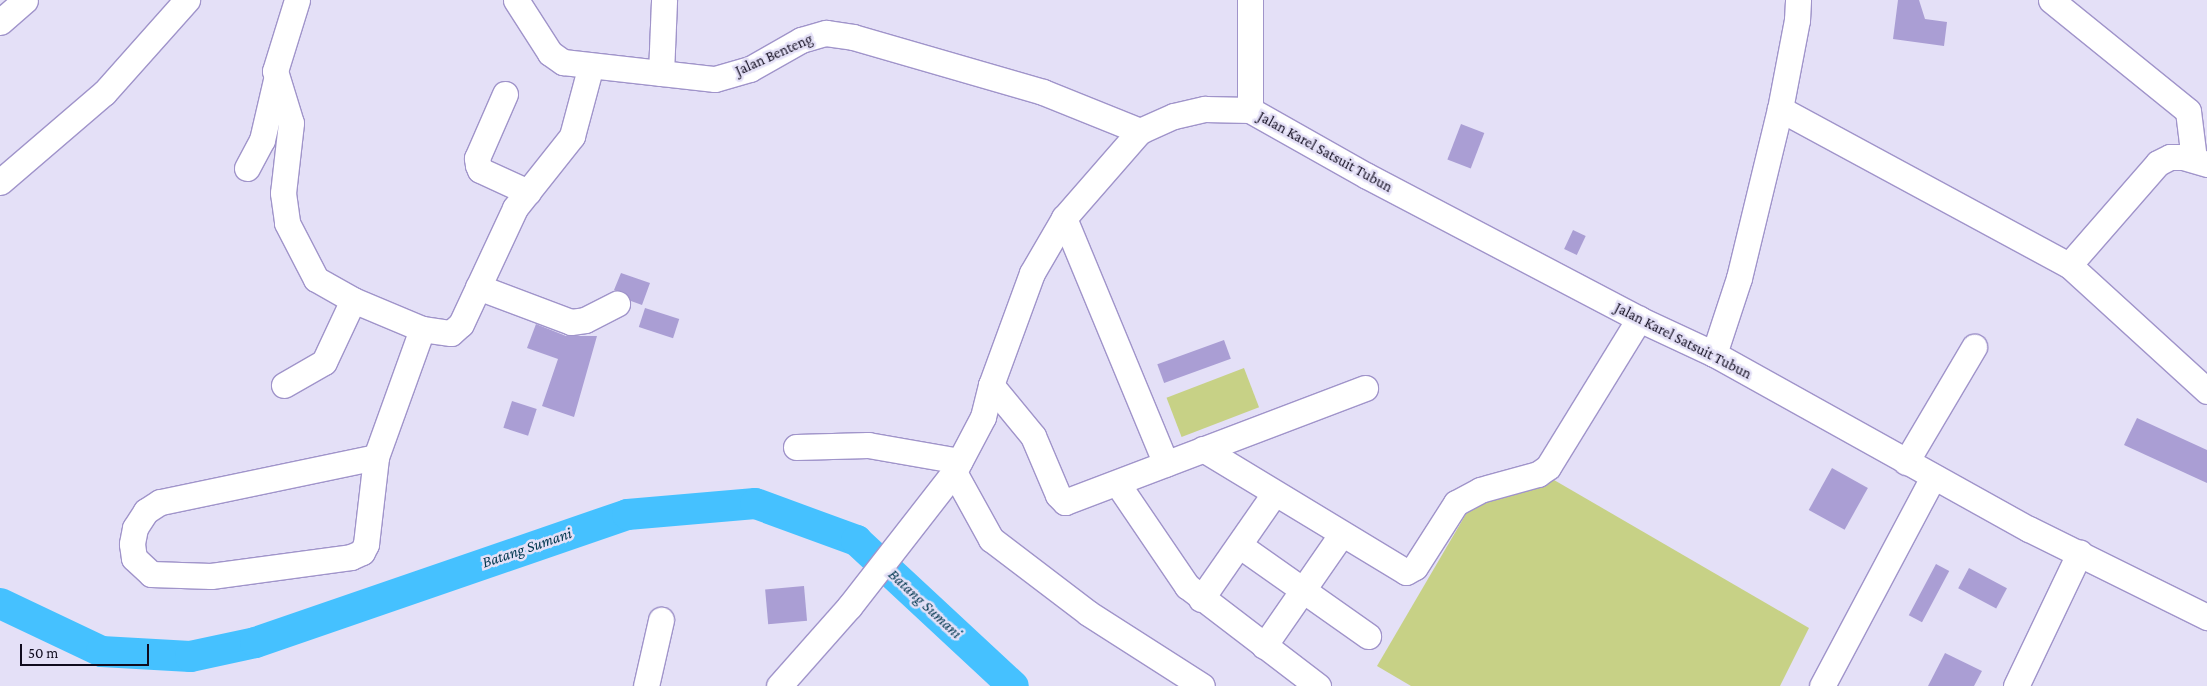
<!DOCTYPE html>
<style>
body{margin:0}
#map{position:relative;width:2207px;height:686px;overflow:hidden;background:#e4e0f7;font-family:"Crimson Pro",serif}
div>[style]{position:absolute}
.green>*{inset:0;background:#c7d186;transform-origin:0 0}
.river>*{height:31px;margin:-15.5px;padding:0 15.5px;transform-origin:15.5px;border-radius:15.5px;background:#45c1ff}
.building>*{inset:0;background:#aa9ed4;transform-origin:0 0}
.roads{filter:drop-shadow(1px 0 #a094ca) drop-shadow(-1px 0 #a094ca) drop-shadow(0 1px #a094ca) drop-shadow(0 -1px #a094ca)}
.minor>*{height:25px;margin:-12.5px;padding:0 12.5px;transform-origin:12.5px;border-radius:12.5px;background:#fff}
span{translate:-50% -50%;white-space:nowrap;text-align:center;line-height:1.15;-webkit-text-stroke:5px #e4e0f7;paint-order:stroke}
.street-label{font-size:15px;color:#100b1e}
.water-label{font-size:16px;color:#00374f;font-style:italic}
.scale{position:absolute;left:20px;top:644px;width:129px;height:22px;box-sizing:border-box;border:2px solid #100b1e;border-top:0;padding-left:6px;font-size:15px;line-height:18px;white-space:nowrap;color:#100b1e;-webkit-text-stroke:4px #e4e0f7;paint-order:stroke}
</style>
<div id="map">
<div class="green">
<div style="left:1244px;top:368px;width:42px;height:83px;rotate:69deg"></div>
<div style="clip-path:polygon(1542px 473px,1809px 628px,1780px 686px,1411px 686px,1377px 666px,1473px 502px)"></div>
</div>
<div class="river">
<div style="left:0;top:603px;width:112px;rotate:25.4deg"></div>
<div style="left:101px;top:651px;width:89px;rotate:3.2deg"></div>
<div style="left:190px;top:656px;width:66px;rotate:-12.2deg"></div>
<div style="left:255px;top:642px;width:393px;rotate:-19deg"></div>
<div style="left:627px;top:514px;width:128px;rotate:-4.9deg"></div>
<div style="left:755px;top:503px;width:108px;rotate:20.1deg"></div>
<div style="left:856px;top:540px;width:214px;rotate:42.9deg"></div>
</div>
<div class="building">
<div style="clip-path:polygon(1898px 0,1919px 0,1925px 19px,1947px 22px,1944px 46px,1893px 39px)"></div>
<div style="left:1461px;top:124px;width:25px;height:38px;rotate:21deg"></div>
<div style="left:1573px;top:230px;width:14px;height:21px;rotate:25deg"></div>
<div style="clip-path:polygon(621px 273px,650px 283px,642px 305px,631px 301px,624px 292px,614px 290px)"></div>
<div style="left:645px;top:308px;width:36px;height:20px;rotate:18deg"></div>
<div style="clip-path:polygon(536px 324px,566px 336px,597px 336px,574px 417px,542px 406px,558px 359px,527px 348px)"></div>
<div style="left:1224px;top:340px;width:20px;height:71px;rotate:70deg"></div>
<div style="left:512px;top:401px;width:26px;height:28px;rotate:18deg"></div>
<div style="clip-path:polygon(2137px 418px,2207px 450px,2207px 483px,2124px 445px)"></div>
<div style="left:1832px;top:468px;width:41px;height:48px;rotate:29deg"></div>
<div style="left:1936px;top:564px;width:15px;height:58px;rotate:28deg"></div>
<div style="left:1969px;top:568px;width:43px;height:23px;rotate:28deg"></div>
<div style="left:804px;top:586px;width:35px;height:39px;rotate:85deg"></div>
<div style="clip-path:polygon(1945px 653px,1982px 671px,1974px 686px,1928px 686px)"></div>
</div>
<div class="roads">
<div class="minor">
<div style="left:297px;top:0;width:74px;rotate:107.2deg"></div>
<div style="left:275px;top:71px;width:54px;rotate:72.9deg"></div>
<div style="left:291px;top:123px;width:70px;rotate:96.5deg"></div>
<div style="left:283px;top:193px;width:30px;rotate:82deg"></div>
<div style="left:287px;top:223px;width:63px;rotate:62.6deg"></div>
<div style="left:316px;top:279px;width:43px;rotate:29.6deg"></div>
<div style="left:353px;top:300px;width:75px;rotate:22.8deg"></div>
<div style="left:422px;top:329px;width:29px;rotate:8deg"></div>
<div style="left:451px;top:333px;width:13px;rotate:-42deg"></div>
<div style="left:461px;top:324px;width:128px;rotate:-65deg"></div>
<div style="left:515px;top:208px;width:92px;rotate:-51.6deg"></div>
<div style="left:572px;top:136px;width:73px;rotate:-75deg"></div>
<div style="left:516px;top:0;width:63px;rotate:57.3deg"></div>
<div style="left:550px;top:53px;width:16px;rotate:35deg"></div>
<div style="left:563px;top:62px;width:153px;rotate:6.4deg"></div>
<div style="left:715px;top:79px;width:36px;rotate:-16deg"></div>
<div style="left:750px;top:69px;width:59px;rotate:-29.6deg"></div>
<div style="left:801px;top:40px;width:26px;rotate:-16deg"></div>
<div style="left:826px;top:33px;width:27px;rotate:8deg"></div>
<div style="left:853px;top:37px;width:198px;rotate:16.1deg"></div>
<div style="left:1043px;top:92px;width:105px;rotate:21.9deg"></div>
<div style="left:2051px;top:0;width:176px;rotate:39deg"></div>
<div style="left:2188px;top:111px;width:48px;rotate:82.9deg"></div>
<div style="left:0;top:22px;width:33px;rotate:-41deg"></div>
<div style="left:661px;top:73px;width:73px;rotate:-87.6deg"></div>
<div style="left:505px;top:94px;width:70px;rotate:113.6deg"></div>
<div style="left:477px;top:158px;width:7px;rotate:82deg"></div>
<div style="left:478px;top:165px;width:5px;rotate:68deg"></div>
<div style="left:480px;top:170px;width:53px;rotate:24.6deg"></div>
<div style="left:1780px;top:109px;width:328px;rotate:28.4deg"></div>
<div style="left:2069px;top:265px;width:187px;rotate:42.4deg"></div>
<div style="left:1250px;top:110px;width:110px;rotate:-90deg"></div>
<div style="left:247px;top:168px;width:32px;rotate:-62deg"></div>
<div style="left:262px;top:140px;width:62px;rotate:-76.9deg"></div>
<div style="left:0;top:182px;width:137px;rotate:-40.6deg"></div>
<div style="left:104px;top:93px;width:125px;rotate:-48.3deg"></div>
<div style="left:1064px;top:218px;width:266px;rotate:67.5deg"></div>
<div style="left:2069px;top:265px;width:135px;rotate:-48.9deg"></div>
<div style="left:2158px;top:163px;width:13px;rotate:-27deg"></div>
<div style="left:2170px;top:157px;width:13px"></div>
<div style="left:2183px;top:157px;width:25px;rotate:16deg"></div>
<div style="left:478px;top:287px;width:99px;rotate:20.6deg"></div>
<div style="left:571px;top:322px;width:14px;rotate:-8deg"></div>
<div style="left:585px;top:320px;width:36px;rotate:-27deg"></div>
<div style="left:1714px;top:354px;width:80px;rotate:-71.8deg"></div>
<div style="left:1739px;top:278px;width:174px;rotate:-76.4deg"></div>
<div style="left:1780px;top:109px;width:91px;rotate:-79.2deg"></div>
<div style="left:1797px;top:20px;width:20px;rotate:-87deg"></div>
<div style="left:284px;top:385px;width:46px;rotate:-29.9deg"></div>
<div style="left:324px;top:362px;width:68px;rotate:-64.9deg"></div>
<div style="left:991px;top:385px;width:66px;rotate:50.5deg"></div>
<div style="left:1033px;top:436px;width:64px;rotate:67deg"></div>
<div style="left:1058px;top:495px;width:10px;rotate:45deg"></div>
<div style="left:1065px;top:502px;width:321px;rotate:-20.8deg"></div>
<div style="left:796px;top:447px;width:72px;rotate:-1.6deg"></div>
<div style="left:868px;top:445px;width:93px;rotate:9.9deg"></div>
<div style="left:1203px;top:449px;width:237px;rotate:31.2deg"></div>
<div style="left:1406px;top:572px;width:10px;rotate:-29deg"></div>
<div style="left:1415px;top:567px;width:76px;rotate:-57.4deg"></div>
<div style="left:1456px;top:503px;width:27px;rotate:-28deg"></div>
<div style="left:1480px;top:490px;width:60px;rotate:-15.4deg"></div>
<div style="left:1538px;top:474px;width:12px;rotate:-35deg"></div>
<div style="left:1548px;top:467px;width:174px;rotate:-58.4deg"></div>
<div style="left:376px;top:457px;width:221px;rotate:168.2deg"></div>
<div style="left:160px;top:502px;width:17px;rotate:147deg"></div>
<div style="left:146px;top:511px;width:20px;rotate:123deg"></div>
<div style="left:135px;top:528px;width:16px;rotate:101deg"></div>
<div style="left:132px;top:544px;width:14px;rotate:82deg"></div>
<div style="left:134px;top:558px;width:23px;rotate:43deg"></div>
<div style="left:151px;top:574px;width:60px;rotate:1.9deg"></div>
<div style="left:211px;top:576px;width:141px;rotate:-7.7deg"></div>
<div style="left:351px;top:557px;width:12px;rotate:-24deg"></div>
<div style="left:362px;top:552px;width:9px;rotate:-63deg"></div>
<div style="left:366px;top:544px;width:88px;rotate:-83.4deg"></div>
<div style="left:376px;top:457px;width:136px;rotate:-70.2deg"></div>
<div style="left:1906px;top:462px;width:134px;rotate:-59.4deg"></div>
<div style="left:954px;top:472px;width:77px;rotate:61.1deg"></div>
<div style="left:991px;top:539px;width:122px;rotate:37.3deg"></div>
<div style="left:1088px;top:613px;width:135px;rotate:32.6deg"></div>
<div style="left:1117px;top:483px;width:125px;rotate:55.8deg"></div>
<div style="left:1187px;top:586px;width:165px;rotate:37.4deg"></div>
<div style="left:1239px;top:545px;width:158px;rotate:35.2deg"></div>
<div style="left:1201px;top:599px;width:128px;rotate:-55.2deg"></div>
<div style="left:1264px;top:646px;width:135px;rotate:-55.3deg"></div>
<div style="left:646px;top:686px;width:68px;rotate:-77.2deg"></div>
<div style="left:779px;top:686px;width:106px;rotate:-48.5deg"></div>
<div style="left:849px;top:607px;width:171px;rotate:-52.1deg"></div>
<div style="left:954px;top:472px;width:62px;rotate:-62.2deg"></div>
<div style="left:983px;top:417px;width:33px;rotate:-76deg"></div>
<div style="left:991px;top:385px;width:119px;rotate:-69.9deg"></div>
<div style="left:1032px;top:273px;width:64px;rotate:-59.8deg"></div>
<div style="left:1064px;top:218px;width:116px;rotate:-48.9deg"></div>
<div style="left:1140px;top:131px;width:37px;rotate:-24deg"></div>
<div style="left:1174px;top:116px;width:32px;rotate:-13deg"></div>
<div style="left:1205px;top:109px;width:45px;rotate:1.3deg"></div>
<div style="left:1250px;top:110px;width:134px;rotate:29.4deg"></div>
<div style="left:1367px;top:176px;width:307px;rotate:27.7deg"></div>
<div style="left:1639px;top:319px;width:83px;rotate:25deg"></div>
<div style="left:1714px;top:354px;width:360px;rotate:29.1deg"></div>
<div style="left:2029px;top:529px;width:199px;rotate:26.3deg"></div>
<div style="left:1822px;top:686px;width:237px;rotate:-62deg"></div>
<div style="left:2016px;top:686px;width:148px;rotate:-64.5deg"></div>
</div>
</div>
<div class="street-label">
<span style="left:774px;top:55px;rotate:-24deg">Jalan Benteng</span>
<span style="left:1325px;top:152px;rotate:29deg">Jalan Karel Satsuit Tubun</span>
<span style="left:1683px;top:341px;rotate:27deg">Jalan Karel Satsuit Tubun</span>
</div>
<div class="water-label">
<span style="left:527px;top:548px;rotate:-19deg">Batang Sumani</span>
<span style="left:925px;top:604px;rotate:43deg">Batang Sumani</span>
</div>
<div class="scale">50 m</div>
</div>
